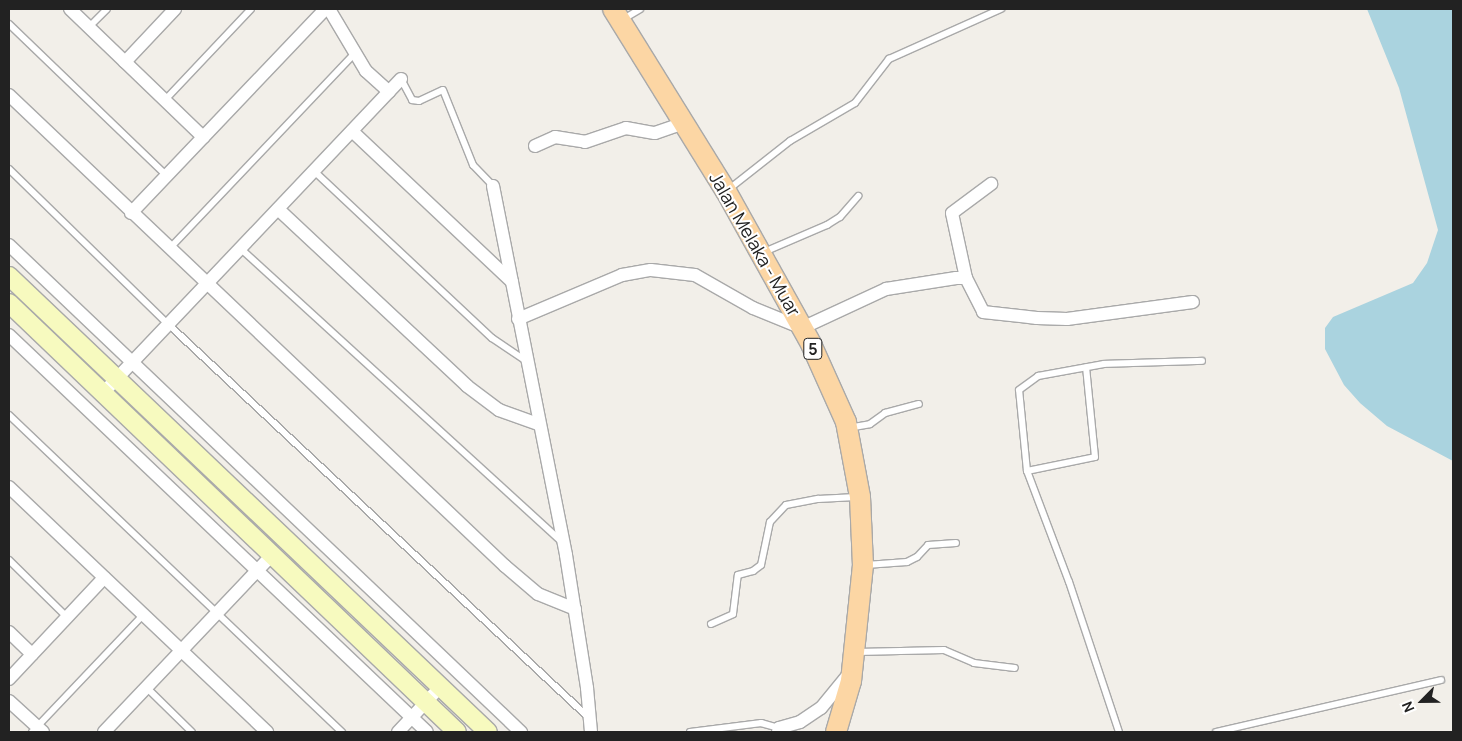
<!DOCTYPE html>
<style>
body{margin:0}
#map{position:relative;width:1462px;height:741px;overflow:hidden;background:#f2efe9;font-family:Manrope,sans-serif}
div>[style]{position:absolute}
.water>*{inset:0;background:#aad3df}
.roads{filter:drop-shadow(1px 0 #a9a9a9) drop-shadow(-1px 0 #a9a9a9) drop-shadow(0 1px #a9a9a9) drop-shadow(0 -1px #a9a9a9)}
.lane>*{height:6px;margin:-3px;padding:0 3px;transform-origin:3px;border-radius:3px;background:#fff}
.street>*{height:12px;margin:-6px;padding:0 6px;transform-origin:6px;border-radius:6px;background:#fff}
.secondary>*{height:18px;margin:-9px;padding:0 9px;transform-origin:9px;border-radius:9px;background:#f7fabf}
.primary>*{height:20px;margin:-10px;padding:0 10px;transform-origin:10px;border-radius:10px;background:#fcd6a4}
span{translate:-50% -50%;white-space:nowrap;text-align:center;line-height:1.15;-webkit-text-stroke:4px #fff;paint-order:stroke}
.shield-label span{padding:1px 4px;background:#fff;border:1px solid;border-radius:4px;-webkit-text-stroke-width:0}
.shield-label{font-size:16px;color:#222;font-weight:700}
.street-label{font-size:18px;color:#222}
.frame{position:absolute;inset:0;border:10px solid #222;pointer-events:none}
.north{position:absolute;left:1397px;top:676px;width:50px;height:50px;-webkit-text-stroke:4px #fff;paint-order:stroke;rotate:247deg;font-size:14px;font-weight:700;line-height:20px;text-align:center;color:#222}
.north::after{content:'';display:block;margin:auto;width:18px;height:22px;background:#222;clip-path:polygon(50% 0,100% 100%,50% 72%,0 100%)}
</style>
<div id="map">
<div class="water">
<div style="clip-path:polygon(1367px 9px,1453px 9px,1453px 461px,1387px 426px,1360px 403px,1344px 385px,1325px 349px,1325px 328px,1333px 317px,1413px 283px,1427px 263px,1438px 230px,1399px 88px)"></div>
</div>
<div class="roads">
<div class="lane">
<div style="left:622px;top:20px;width:21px;rotate:-31deg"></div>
<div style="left:9px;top:24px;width:218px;rotate:43.9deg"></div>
<div style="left:89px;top:27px;width:25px;rotate:-45deg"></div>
<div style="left:401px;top:79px;width:24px;rotate:62deg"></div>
<div style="left:412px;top:100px;width:7px;rotate:8deg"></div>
<div style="left:419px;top:101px;width:26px;rotate:-25deg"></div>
<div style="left:443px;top:90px;width:81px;rotate:68.2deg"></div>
<div style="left:473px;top:165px;width:29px;rotate:46deg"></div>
<div style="left:165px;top:100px;width:125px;rotate:-46.6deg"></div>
<div style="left:9px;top:169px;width:222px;rotate:44.3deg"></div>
<div style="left:168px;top:324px;width:577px;rotate:43.1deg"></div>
<div style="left:314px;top:171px;width:244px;rotate:43.2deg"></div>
<div style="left:492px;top:338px;width:40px;rotate:34deg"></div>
<div style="left:729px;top:189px;width:78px;rotate:-38.2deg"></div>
<div style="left:790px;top:141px;width:75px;rotate:-30.3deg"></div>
<div style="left:855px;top:103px;width:56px;rotate:-52.3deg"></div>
<div style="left:889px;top:59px;width:123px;rotate:-24.1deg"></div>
<div style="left:170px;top:248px;width:269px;rotate:-46.5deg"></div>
<div style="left:240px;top:248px;width:436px;rotate:42.4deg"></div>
<div style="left:764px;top:252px;width:69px;rotate:-23.2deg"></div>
<div style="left:827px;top:225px;width:15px;rotate:-32deg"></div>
<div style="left:840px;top:217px;width:28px;rotate:-49deg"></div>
<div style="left:9px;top:415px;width:460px;rotate:43.6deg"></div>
<div style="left:848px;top:428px;width:22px;rotate:-10deg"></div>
<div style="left:870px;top:424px;width:19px;rotate:-36deg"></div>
<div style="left:885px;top:413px;width:35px;rotate:-15deg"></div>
<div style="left:1027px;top:471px;width:69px;rotate:-11.6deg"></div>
<div style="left:1095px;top:457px;width:90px;rotate:-95.7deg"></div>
<div style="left:9px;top:560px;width:81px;rotate:44.5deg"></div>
<div style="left:866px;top:565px;width:41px;rotate:-4.2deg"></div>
<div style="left:907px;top:562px;width:11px;rotate:-27deg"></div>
<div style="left:917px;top:557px;width:16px;rotate:-47deg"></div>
<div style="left:928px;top:545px;width:28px;rotate:-4deg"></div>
<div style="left:711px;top:624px;width:24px;rotate:-24deg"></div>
<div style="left:733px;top:614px;width:39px;rotate:-83deg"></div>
<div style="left:738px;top:575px;width:16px;rotate:-15deg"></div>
<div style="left:753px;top:571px;width:10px;rotate:-37deg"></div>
<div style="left:761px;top:565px;width:44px;rotate:-78.2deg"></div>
<div style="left:770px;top:522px;width:23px;rotate:-47deg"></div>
<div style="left:786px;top:505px;width:33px;rotate:-11deg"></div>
<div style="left:818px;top:499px;width:38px;rotate:-3deg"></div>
<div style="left:857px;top:652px;width:87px;rotate:-1.3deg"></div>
<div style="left:944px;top:650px;width:33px;rotate:23deg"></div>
<div style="left:974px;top:663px;width:41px;rotate:7deg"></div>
<div style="left:146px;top:687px;width:64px;rotate:44.4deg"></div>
<div style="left:32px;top:732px;width:161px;rotate:-46.5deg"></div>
<div style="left:690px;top:732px;width:72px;rotate:-7.2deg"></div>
<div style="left:761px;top:723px;width:19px;rotate:16deg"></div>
<div style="left:1119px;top:732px;width:158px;rotate:-108.4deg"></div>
<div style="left:1069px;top:582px;width:119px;rotate:-110.7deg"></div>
<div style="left:1027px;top:471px;width:81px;rotate:-95.6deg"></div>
<div style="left:1019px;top:390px;width:24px;rotate:-36deg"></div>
<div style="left:1038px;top:376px;width:67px;rotate:-10.3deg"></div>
<div style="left:1104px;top:364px;width:98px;rotate:-1.8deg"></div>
<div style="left:1216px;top:732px;width:231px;rotate:-13deg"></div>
</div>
<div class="street">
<div style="left:70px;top:9px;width:185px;rotate:43.9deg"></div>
<div style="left:329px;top:9px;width:72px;rotate:59.2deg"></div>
<div style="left:366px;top:71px;width:31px;rotate:42deg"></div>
<div style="left:125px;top:62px;width:73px;rotate:-46.7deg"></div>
<div style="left:9px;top:95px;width:684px;rotate:43.52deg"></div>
<div style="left:505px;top:566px;width:43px;rotate:40.3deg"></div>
<div style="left:538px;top:594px;width:40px;rotate:22deg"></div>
<div style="left:352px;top:131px;width:220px;rotate:43.3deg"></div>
<div style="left:535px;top:146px;width:22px;rotate:-24deg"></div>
<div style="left:555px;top:137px;width:30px;rotate:9deg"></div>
<div style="left:585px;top:142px;width:43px;rotate:-18.9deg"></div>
<div style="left:626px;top:128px;width:29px;rotate:10deg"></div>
<div style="left:655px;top:133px;width:31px;rotate:-19deg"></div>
<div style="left:493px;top:186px;width:376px;rotate:78.8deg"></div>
<div style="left:566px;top:555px;width:135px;rotate:81deg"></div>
<div style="left:587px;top:688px;width:44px;rotate:84.8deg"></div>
<div style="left:278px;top:209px;width:259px;rotate:43.1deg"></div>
<div style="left:467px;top:386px;width:40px;rotate:37deg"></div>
<div style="left:499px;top:410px;width:41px;rotate:19.7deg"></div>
<div style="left:131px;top:213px;width:282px;rotate:-46.4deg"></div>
<div style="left:9px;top:245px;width:707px;rotate:43.57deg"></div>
<div style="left:966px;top:278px;width:66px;rotate:-102.2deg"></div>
<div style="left:952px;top:213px;width:49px;rotate:-36.6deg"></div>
<div style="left:518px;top:319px;width:113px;rotate:-22.9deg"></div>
<div style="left:622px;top:275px;width:29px;rotate:-10deg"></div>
<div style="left:651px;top:270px;width:44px;rotate:6.5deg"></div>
<div style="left:695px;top:275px;width:67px;rotate:29.6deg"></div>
<div style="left:753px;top:308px;width:53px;rotate:22.2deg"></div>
<div style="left:802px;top:328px;width:93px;rotate:-24.9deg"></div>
<div style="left:886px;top:289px;width:71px;rotate:-8.9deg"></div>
<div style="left:956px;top:278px;width:10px"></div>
<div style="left:966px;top:278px;width:38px;rotate:63deg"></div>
<div style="left:983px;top:312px;width:54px;rotate:6.3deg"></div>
<div style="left:1037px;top:318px;width:30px;rotate:2deg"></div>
<div style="left:1067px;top:319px;width:127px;rotate:-7.7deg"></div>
<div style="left:9px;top:335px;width:576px;rotate:43.52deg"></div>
<div style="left:103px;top:393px;width:433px;rotate:-46.5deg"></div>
<div style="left:9px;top:487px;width:356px;rotate:43.5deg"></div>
<div style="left:9px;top:632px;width:32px;rotate:44deg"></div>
<div style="left:9px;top:679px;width:139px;rotate:-46.8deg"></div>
<div style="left:9px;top:701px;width:46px;rotate:42.4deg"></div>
<div style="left:104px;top:732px;width:244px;rotate:-46.5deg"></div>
<div style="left:398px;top:732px;width:63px;rotate:-46.9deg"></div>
<div style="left:778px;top:732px;width:4px;rotate:-76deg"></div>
<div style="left:779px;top:728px;width:22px;rotate:-16deg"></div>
<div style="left:800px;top:722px;width:25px;rotate:-34deg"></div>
<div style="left:821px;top:708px;width:43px;rotate:-50.7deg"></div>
</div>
<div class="secondary">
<div style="left:9px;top:276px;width:661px;rotate:43.59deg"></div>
<div style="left:9px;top:303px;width:620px;rotate:43.76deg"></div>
</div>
<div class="primary">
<div style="left:613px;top:9px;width:214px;rotate:58.2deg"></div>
<div style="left:726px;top:191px;width:175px;rotate:60.9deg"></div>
<div style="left:811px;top:344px;width:85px;rotate:65.8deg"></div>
<div style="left:846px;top:422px;width:76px;rotate:79.4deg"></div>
<div style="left:860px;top:497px;width:68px;rotate:87.5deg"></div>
<div style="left:863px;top:565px;width:117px;rotate:95.9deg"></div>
<div style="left:851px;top:681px;width:53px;rotate:106.4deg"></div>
</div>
</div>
<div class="shield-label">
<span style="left:813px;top:349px">5</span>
</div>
<div class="street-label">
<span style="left:755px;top:244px;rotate:60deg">Jalan Melaka - Muar</span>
</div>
<div class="frame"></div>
<div class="north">N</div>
</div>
